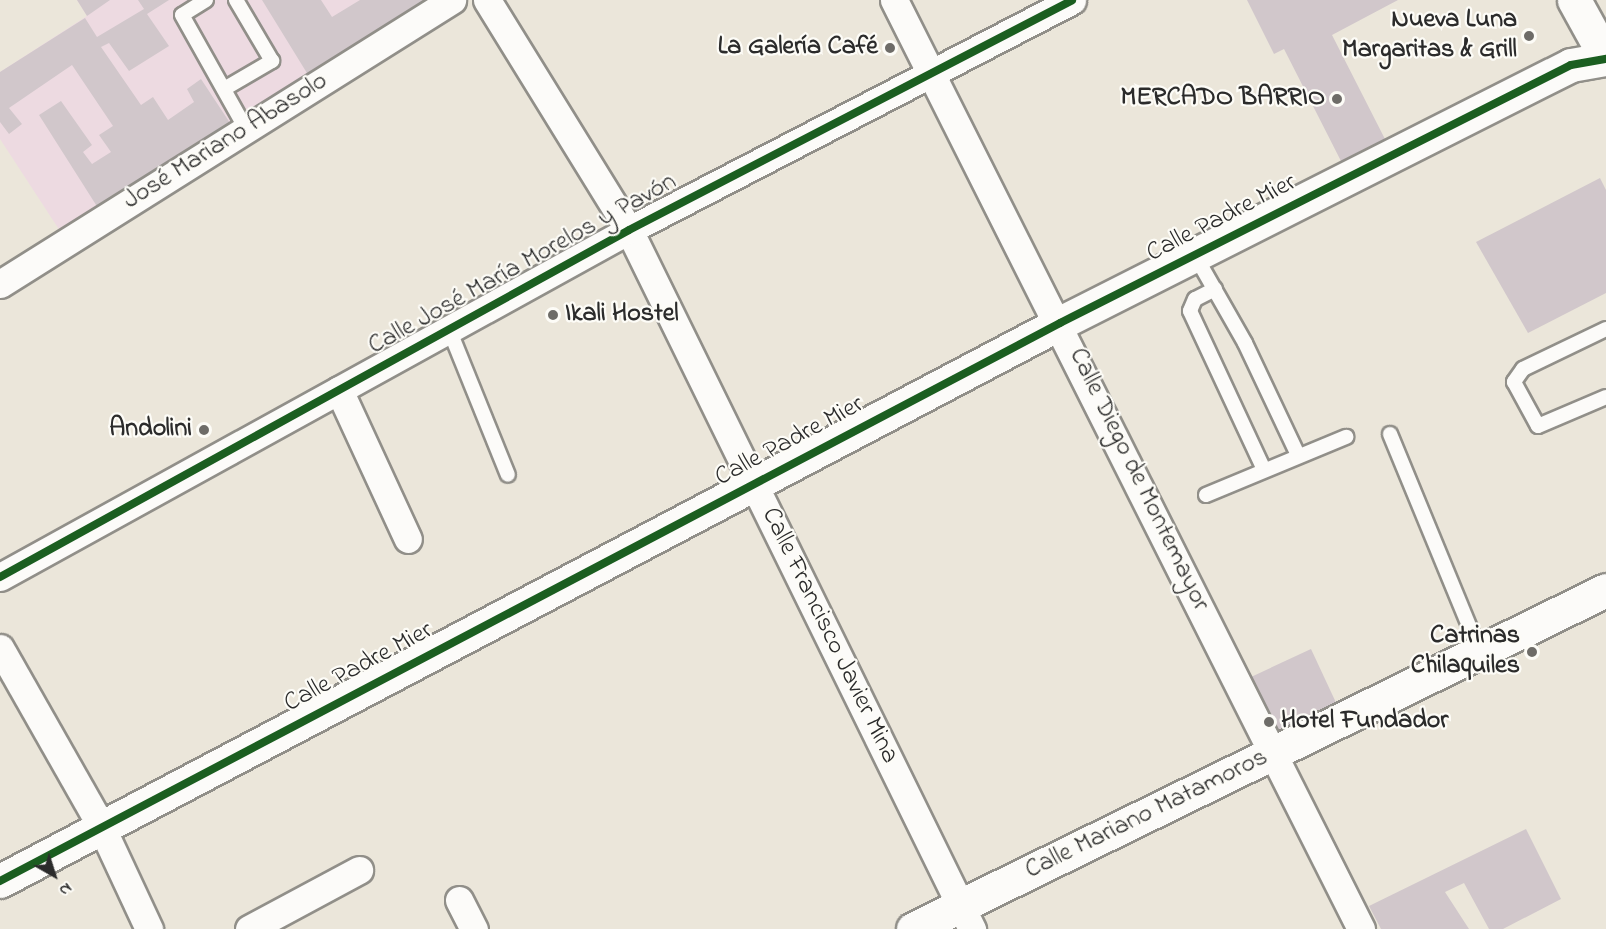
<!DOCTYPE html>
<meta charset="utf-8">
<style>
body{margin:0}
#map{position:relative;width:1606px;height:929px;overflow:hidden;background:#ebe6da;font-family:"Indie Flower",sans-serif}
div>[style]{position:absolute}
.built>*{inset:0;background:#eddae1}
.building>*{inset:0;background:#d1c7cb;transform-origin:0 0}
.roads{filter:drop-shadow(2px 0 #918f89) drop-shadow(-2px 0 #918f89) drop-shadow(0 2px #918f89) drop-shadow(0 -2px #918f89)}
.service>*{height:14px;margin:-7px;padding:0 7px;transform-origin:7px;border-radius:7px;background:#fcfbf9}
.minor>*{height:27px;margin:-13.5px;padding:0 13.5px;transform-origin:13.5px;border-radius:13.5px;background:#fcfbf9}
.tertiary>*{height:33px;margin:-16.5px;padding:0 16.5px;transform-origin:16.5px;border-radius:16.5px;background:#fcfbf9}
.cycleway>*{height:8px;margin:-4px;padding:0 4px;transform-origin:4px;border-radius:4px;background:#1b5e20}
.dots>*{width:16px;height:16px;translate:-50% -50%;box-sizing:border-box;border:3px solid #fdfcf7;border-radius:50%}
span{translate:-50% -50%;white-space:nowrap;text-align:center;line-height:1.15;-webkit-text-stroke:4.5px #fdfcf7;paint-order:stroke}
.poi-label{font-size:26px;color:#2b2b2b;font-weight:700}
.right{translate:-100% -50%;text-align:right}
.left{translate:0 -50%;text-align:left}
.street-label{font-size:26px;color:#2b2b2b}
.north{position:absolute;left:24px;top:845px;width:60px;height:60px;-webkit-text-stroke:4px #fdfcf7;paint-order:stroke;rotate:141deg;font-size:16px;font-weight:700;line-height:24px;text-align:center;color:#2b2b2b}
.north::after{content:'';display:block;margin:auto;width:21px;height:27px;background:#2b2b2b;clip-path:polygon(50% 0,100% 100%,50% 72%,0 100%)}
</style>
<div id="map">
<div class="built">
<div style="clip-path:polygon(77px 0,437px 0,60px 231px,0 139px,0 72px,87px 16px)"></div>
</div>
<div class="building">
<div style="clip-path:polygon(77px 0,110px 0,87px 16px)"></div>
<div style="clip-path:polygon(138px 0,169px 0,147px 14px,169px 46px,129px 71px,109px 43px,101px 47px,141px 105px,153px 97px,168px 120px,194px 102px,187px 89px,201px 79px,232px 126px,98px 208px,39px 115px,61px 101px,92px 145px,83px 152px,92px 164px,111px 152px,99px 135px,113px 126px,72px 65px,9px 108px,22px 124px,9px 134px,0 122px,0 72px,85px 18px,97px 37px,144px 9px)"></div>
<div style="clip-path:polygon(262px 0,321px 0,332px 17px,360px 0,437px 0,310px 78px)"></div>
<div style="clip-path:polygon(1247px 0,1398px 0,1332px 35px,1388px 145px,1344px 167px,1284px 49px,1274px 54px)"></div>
<div style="clip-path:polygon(1600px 178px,1606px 190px,1606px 293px,1528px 333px,1476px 242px)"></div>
<div style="left:1311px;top:649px;width:61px;height:78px;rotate:65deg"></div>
<div style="clip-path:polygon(1526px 829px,1561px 899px,1503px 929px,1489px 929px,1464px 883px,1445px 892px,1469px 929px,1381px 929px,1369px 906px)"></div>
</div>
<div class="roads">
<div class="service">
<div style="left:206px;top:0;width:28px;rotate:148deg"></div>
<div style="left:182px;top:15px;width:131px;rotate:60.7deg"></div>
<div style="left:224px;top:89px;width:56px;rotate:-30.3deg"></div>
<div style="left:272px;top:61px;width:71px;rotate:-120.5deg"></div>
<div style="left:1196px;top:257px;width:99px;rotate:60.3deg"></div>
<div style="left:1245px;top:343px;width:124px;rotate:64.7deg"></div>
<div style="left:1215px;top:289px;width:22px;rotate:153deg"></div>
<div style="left:1195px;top:299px;width:13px;rotate:113deg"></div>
<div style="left:1190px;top:311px;width:175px;rotate:65deg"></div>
<div style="left:449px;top:329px;width:157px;rotate:68deg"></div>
<div style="left:1606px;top:329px;width:92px;rotate:154.3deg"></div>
<div style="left:1523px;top:369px;width:16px;rotate:125deg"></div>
<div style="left:1514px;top:382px;width:50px;rotate:61.4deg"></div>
<div style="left:1538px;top:426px;width:74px;rotate:-23.1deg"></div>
<div style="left:1390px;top:434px;width:236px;rotate:67.6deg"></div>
<div style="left:1206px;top:495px;width:152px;rotate:-22.5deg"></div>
</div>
<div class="minor">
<div style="left:487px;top:0;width:270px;rotate:58.3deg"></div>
<div style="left:629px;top:230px;width:779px;rotate:63.86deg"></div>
<div style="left:894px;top:0;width:1040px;rotate:63.31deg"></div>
<div style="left:0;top:284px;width:534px;rotate:-32.14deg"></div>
<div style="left:339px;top:390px;width:164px;rotate:65.2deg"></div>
<div style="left:0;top:577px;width:718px;rotate:-28.88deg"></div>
<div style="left:629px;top:230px;width:499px;rotate:-27.4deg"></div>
<div style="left:0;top:648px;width:205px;rotate:60.4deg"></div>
<div style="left:101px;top:826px;width:114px;rotate:65deg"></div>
<div style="left:459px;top:900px;width:33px;rotate:63deg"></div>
<div style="left:249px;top:929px;width:125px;rotate:-28.2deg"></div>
</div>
<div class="tertiary">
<div style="left:1574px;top:0;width:66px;rotate:61.1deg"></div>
<div style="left:0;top:881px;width:1198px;rotate:-27.76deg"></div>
<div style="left:1060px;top:323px;width:572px;rotate:-26.79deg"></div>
<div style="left:1571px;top:65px;width:36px;rotate:-10deg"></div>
<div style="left:913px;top:929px;width:771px;rotate:-26.07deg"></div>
</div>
</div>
<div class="cycleway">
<div style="left:0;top:577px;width:718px;rotate:-28.88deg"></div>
<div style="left:629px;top:230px;width:499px;rotate:-27.4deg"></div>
<div style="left:0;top:881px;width:1198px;rotate:-27.76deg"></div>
<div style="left:1060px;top:323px;width:572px;rotate:-26.79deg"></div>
<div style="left:1571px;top:65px;width:36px;rotate:-10deg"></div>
</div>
<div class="dots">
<div style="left:1529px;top:36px;background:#6e6c68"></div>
<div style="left:890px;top:48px;background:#6e6c68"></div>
<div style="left:1337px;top:99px;background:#6e6c68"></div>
<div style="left:553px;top:315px;background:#6e6c68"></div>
<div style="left:204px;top:430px;background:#6e6c68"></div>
<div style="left:1532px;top:652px;background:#6e6c68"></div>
<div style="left:1269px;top:722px;background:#6e6c68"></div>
</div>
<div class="poi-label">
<span class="right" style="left:1517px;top:36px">Nueva Luna<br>Margaritas &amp; Grill</span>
<span class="right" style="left:878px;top:48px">La Galería Café</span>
<span class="right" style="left:1325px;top:99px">MERCADO BARRIO</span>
<span class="left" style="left:565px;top:315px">Ikali Hostel</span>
<span class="right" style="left:192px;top:430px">Andolini</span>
<span class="right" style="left:1520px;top:652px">Catrinas<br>Chilaquiles</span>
<span class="left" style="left:1281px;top:722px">Hotel Fundador</span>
</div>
<div class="street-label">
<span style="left:226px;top:142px;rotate:-32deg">José Mariano Abasolo</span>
<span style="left:1222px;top:219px;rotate:-27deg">Calle Padre Mier</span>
<span style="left:523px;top:265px;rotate:-29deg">Calle José María Morelos y Pavón</span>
<span style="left:790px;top:442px;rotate:-28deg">Calle Padre Mier</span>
<span style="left:1138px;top:480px;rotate:64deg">Calle Diego de Montemayor</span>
<span style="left:829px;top:636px;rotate:64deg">Calle Francisco Javier Mina</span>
<span style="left:359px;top:668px;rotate:-28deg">Calle Padre Mier</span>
<span style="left:1147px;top:815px;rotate:-26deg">Calle Mariano Matamoros</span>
</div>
<div class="north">N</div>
</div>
